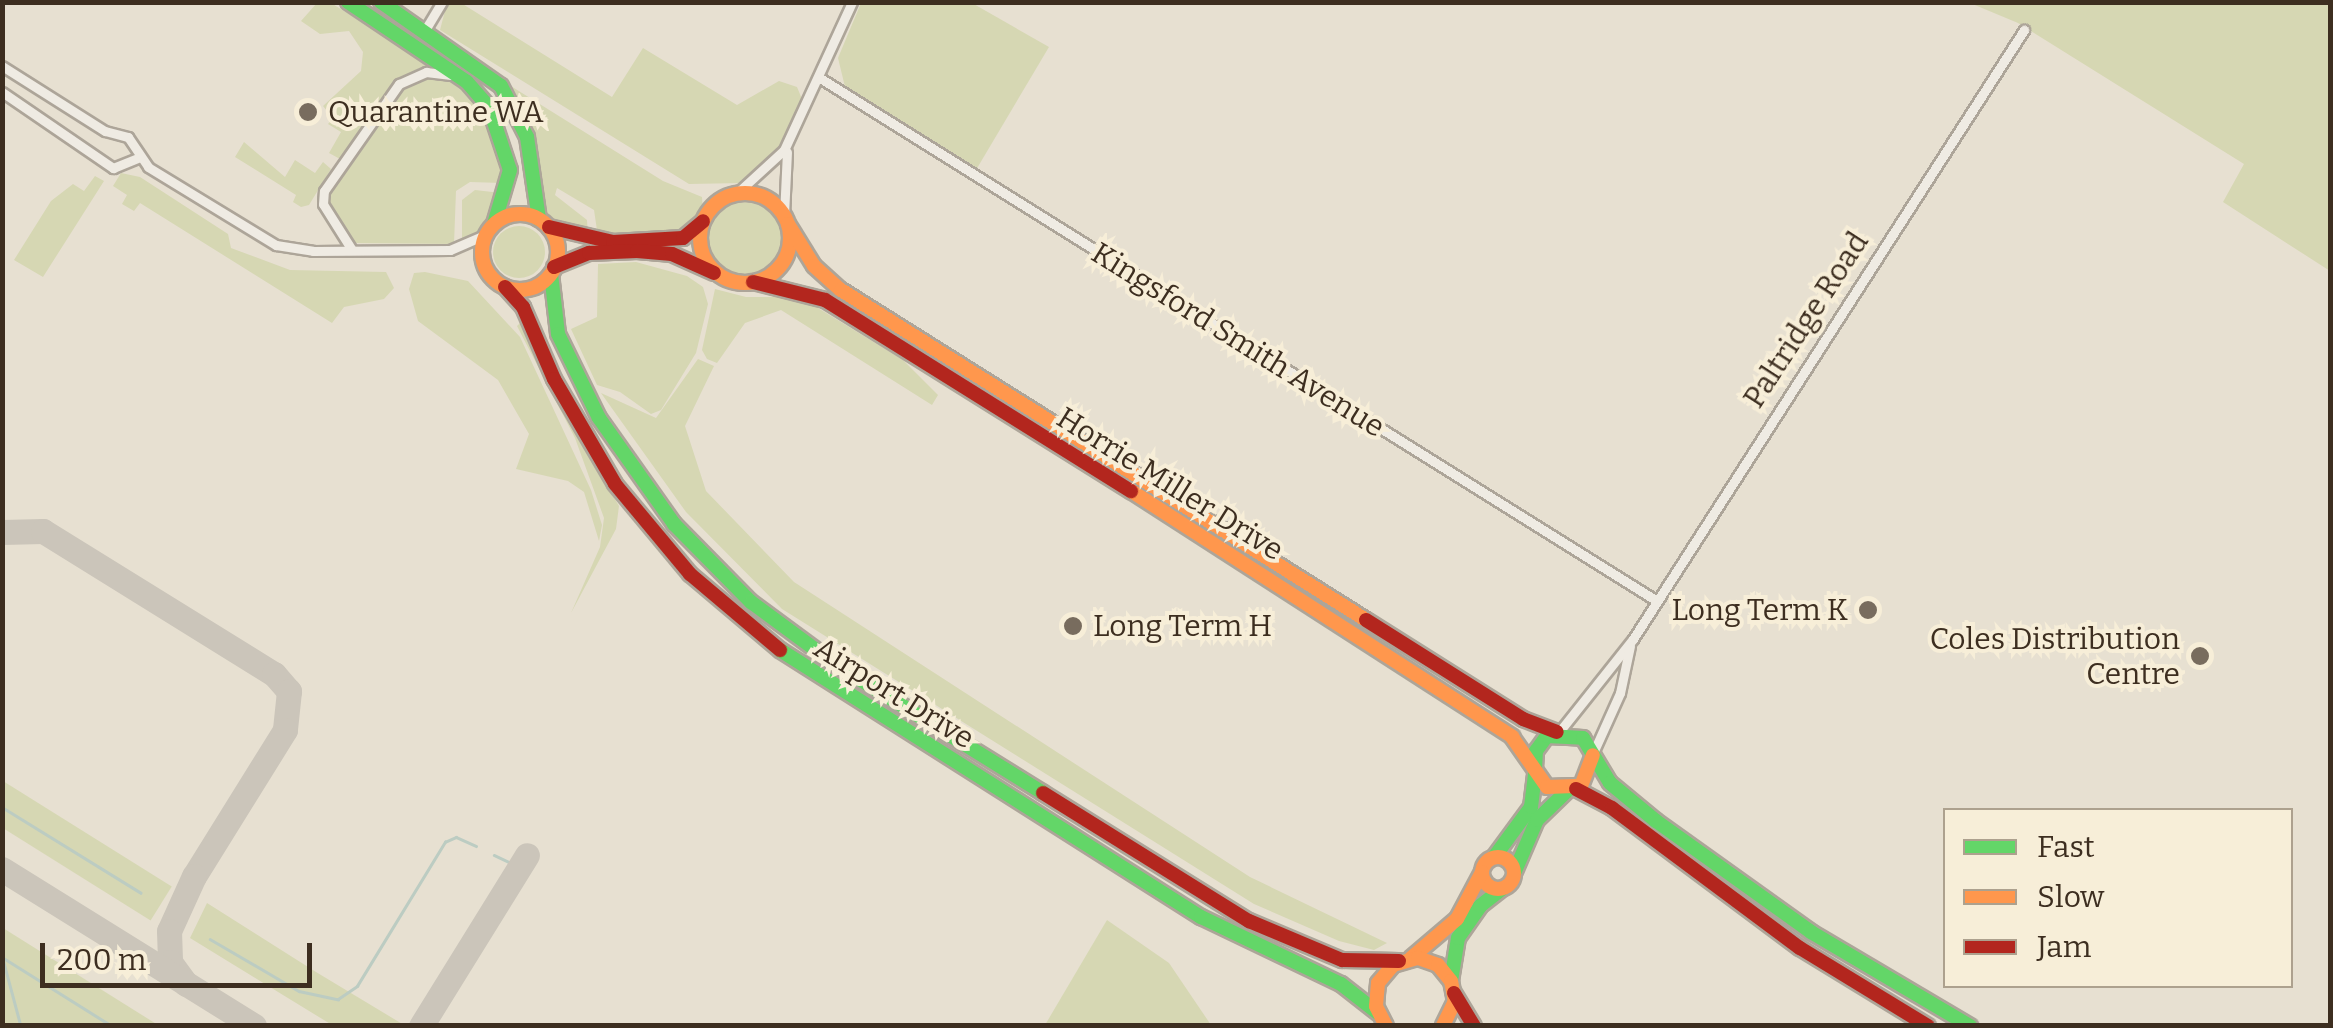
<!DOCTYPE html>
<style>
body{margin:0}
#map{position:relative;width:2333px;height:1028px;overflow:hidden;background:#e7e0d1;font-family:Bitter,serif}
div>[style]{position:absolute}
.green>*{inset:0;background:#d6d7b3;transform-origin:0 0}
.round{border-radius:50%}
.stream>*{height:2.5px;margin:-1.25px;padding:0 1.25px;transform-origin:1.25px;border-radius:1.25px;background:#bcccc2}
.taxiway>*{height:25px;margin:-12.5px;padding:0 12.5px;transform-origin:12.5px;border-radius:12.5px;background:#cbc5ba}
.roads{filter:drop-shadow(2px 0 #ada599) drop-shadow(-2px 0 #ada599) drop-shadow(0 2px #ada599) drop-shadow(0 -2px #ada599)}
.street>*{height:9px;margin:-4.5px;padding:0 4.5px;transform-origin:4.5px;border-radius:4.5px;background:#efebe3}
.fast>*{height:14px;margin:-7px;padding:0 7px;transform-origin:7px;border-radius:7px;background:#63d668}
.slow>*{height:14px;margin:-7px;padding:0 7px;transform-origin:7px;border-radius:7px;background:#ff974d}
.slow>.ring{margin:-7px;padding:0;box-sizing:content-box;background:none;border:14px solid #ff974d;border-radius:50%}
.jam>*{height:14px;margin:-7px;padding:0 7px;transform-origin:7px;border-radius:7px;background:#b3261e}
.dots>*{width:28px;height:28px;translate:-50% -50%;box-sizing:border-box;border:5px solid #f7eed8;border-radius:50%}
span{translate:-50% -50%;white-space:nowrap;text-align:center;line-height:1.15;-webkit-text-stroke:8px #f7eed8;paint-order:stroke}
.poi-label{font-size:30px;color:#3d2e20}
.left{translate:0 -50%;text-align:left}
.right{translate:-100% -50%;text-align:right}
.street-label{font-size:30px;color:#3d2e20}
.frame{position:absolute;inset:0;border:5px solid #3d2e20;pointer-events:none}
.legend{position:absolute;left:1943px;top:808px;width:350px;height:180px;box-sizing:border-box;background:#f7eed8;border:2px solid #ada18e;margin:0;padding:12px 18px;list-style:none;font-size:30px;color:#3d2e20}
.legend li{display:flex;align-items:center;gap:20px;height:50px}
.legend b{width:50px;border:2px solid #ada18e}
.scale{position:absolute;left:40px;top:943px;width:272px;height:45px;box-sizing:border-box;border:5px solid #3d2e20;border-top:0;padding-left:12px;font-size:30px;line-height:35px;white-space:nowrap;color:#3d2e20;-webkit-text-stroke:8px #f7eed8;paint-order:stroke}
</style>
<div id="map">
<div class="green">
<div style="clip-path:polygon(317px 3px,331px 3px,431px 65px,397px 81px,340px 159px,329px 153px,341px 132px,328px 124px,333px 118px,323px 106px,361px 71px,363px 52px,349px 31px,320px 34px,301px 21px)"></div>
<div style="clip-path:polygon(447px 3px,461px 3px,612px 97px,643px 48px,737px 105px,779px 81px,797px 87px,802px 99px,778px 150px,742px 183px,689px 184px,440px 30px)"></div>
<div style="clip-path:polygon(861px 3px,972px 3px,1049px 47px,976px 170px,846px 91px,838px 58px)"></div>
<div style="clip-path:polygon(1970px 3px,2330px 3px,2330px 271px,2223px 202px,2244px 164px,2018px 23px)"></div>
<div style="clip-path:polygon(427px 76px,456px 83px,482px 108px,503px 163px,502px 183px,470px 182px,456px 191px,454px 244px,351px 243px,328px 205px,331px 188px,400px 90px)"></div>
<div style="clip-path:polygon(506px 83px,663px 181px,702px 197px,703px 213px,679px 234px,598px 237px,594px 210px,557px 188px,555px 195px,587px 220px,588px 236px,552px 223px,544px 211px,529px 124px)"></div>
<div style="clip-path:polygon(244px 142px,285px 177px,295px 160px,315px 173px,323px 162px,331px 169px,309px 205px,301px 207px,293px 202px,296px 195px,235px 157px)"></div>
<div style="clip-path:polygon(121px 173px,140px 177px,228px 234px,231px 248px,290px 270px,386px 272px,394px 288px,384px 299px,344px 307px,332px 323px,140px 203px,134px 211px,122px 204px,127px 195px,113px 186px)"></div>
<div style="clip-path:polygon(95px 176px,104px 181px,43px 277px,14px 260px,51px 201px,73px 184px,84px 191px)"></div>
<div style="clip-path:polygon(475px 190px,501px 193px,490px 223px,462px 242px,462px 200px)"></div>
<div class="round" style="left:707px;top:202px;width:76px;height:76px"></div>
<div class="round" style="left:493px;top:226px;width:52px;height:52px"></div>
<div style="clip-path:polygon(636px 262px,687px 276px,703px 287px,708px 304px,696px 353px,661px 410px,651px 414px,620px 392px,597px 385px,571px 329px,597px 317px,598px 264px)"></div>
<div style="clip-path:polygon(425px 272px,468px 281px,520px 337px,591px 490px,602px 525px,599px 541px,584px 492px,568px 481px,516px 469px,529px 434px,498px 380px,418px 321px,409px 289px,414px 273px)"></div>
<div style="clip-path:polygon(715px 289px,746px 297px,800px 297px,903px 360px,938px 395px,932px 405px,781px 310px,745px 323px,717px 363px,707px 359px,702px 350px)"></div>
<div style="clip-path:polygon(522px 321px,567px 419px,619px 506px,616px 529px,571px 613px,600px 547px,604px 518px,575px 438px,517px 326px)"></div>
<div style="clip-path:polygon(698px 359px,714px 366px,685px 426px,706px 491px,794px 582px,1250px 877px,1387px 943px,1374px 950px,1339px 941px,1254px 904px,782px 609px,686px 512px,601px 393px,656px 418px)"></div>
<div style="left:3px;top:781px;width:199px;height:40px;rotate:32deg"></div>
<div style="clip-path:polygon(207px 903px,316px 972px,404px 1025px,332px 1025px,190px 938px)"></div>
<div style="clip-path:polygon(1107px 920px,1169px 963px,1211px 1025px,1045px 1025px)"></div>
<div style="clip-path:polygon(2px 928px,3px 928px,158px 1025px,3px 1025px)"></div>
</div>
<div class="stream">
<div style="left:2px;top:807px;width:163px;rotate:31.7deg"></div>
<div style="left:494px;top:855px;width:17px;rotate:25deg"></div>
<div style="left:210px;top:939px;width:103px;rotate:30.3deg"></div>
<div style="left:299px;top:991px;width:40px;rotate:12deg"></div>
<div style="left:338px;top:999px;width:23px;rotate:-34deg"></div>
<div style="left:357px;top:986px;width:169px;rotate:-58.6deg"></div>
<div style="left:445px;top:842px;width:12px;rotate:-24deg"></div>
<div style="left:456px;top:837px;width:22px;rotate:24deg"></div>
<div style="left:2px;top:957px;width:130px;rotate:32.1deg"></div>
<div style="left:3px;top:959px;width:69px;rotate:75deg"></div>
</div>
<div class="taxiway">
<div style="left:2px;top:532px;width:41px;rotate:-1.4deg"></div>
<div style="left:43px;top:531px;width:272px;rotate:31.8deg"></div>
<div style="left:274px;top:674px;width:23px;rotate:49deg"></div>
<div style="left:289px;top:691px;width:39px;rotate:96deg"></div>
<div style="left:285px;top:730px;width:172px;rotate:121.9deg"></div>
<div style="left:194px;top:876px;width:60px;rotate:114.4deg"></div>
<div style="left:169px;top:931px;width:31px;rotate:88deg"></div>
<div style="left:170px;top:962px;width:27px;rotate:54deg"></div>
<div style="left:2px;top:869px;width:297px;rotate:31.9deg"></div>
<div style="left:421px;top:1026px;width:201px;rotate:-58.2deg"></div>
</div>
<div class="roads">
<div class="street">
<div style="left:425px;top:30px;width:33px;rotate:-59deg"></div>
<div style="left:2px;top:66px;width:122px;rotate:32.3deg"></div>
<div style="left:105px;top:131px;width:24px;rotate:15deg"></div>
<div style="left:128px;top:137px;width:36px;rotate:56deg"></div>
<div style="left:148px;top:167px;width:150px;rotate:31.4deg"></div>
<div style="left:276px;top:245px;width:37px;rotate:9deg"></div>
<div style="left:313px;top:251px;width:137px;rotate:-0.4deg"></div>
<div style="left:450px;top:250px;width:40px;rotate:-23.4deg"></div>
<div style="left:820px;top:78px;width:987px;rotate:32deg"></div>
<div style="left:2px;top:92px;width:135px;rotate:34.4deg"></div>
<div style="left:113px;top:168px;width:29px;rotate:-22deg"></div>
<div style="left:737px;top:193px;width:64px;rotate:-42.5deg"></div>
<div style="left:784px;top:150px;width:163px;rotate:-65.3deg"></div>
<div style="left:784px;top:215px;width:63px;rotate:-87.3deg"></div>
<div style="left:352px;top:250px;width:54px;rotate:-122.2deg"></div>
<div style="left:323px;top:204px;width:13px;rotate:-86deg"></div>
<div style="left:324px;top:191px;width:131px;rotate:-55deg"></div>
<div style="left:399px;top:84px;width:30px;rotate:-24deg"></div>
<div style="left:426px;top:72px;width:25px;rotate:7deg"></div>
<div style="left:1559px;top:732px;width:119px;rotate:-51.5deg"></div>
<div style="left:1633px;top:639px;width:724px;rotate:-57.3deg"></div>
<div style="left:1593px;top:753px;width:66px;rotate:-65.8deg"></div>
<div style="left:1620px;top:693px;width:48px;rotate:-78deg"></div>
</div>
<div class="fast">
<div style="left:348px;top:2px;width:143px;rotate:33.9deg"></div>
<div style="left:467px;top:82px;width:33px;rotate:49deg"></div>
<div style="left:489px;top:107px;width:66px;rotate:71.6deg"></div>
<div style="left:510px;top:170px;width:56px;rotate:106.5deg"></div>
<div style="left:381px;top:2px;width:146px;rotate:35deg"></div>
<div style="left:501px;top:86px;width:57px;rotate:63deg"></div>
<div style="left:527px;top:137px;width:83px;rotate:81.7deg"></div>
<div style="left:551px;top:274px;width:60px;rotate:83.3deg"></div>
<div style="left:558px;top:334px;width:93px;rotate:64deg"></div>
<div style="left:599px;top:418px;width:130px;rotate:54.7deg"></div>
<div style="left:674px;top:524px;width:110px;rotate:45.4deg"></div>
<div style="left:751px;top:602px;width:101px;rotate:36.5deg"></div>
<div style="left:832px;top:662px;width:248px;rotate:31.8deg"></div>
<div style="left:780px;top:650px;width:499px;rotate:32.4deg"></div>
<div style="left:1201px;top:917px;width:155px;rotate:25.6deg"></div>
<div style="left:1341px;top:984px;width:47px;rotate:38.1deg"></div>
<div style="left:1535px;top:769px;width:18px;rotate:-87deg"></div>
<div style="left:1536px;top:751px;width:19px;rotate:-54deg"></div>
<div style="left:1547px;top:736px;width:36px;rotate:3deg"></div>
<div style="left:1583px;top:738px;width:52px;rotate:59deg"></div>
<div style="left:1610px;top:783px;width:60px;rotate:39.6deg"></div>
<div style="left:1656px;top:821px;width:191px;rotate:35.6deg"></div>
<div style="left:1811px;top:932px;width:185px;rotate:30.6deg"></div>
<div style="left:1495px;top:856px;width:61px;rotate:-53.7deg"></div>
<div style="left:1531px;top:807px;width:35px;rotate:-83deg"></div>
<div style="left:1515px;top:871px;width:56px;rotate:-66.7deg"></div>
<div style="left:1537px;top:820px;width:42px;rotate:-44deg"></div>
<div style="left:1451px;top:981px;width:44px;rotate:-80.8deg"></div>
<div style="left:1458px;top:938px;width:39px;rotate:-55deg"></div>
<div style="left:1480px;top:906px;width:28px;rotate:-38deg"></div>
</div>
<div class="slow">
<div class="ring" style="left:700px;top:193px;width:76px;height:76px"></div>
<div class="ring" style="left:482px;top:214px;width:62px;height:62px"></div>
<div style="left:788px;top:224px;width:49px;rotate:58.2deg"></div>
<div style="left:814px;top:266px;width:36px;rotate:42deg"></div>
<div style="left:841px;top:290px;width:620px;rotate:32.15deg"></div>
<div style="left:1131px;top:491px;width:454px;rotate:32.8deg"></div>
<div style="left:1512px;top:737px;width:61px;rotate:55deg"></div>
<div style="left:1547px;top:787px;width:34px;rotate:-2deg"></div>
<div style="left:1581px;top:786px;width:33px;rotate:-69deg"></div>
<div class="ring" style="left:1482px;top:857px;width:18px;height:18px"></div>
<div style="left:1411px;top:958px;width:60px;rotate:-40.3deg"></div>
<div style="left:1457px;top:919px;width:53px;rotate:-62deg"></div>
<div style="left:1386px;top:1026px;width:22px;rotate:-117deg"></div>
<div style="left:1376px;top:1006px;width:23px;rotate:-85deg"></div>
<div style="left:1378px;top:983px;width:23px;rotate:-50deg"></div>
<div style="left:1393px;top:965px;width:26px;rotate:-16deg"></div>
<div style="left:1418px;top:958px;width:21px;rotate:19deg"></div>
<div style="left:1438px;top:965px;width:21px;rotate:51deg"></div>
<div style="left:1451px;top:981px;width:20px;rotate:79deg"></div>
<div style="left:1455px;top:1001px;width:28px;rotate:116deg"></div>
</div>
<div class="jam">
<div style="left:549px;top:227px;width:66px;rotate:13.2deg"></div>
<div style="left:613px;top:242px;width:70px;rotate:-3.3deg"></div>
<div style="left:683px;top:238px;width:26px;rotate:-40deg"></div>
<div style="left:554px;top:267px;width:38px;rotate:-22deg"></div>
<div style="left:589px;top:253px;width:48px;rotate:-2.4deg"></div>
<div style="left:637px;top:251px;width:35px;rotate:5deg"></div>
<div style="left:672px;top:254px;width:46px;rotate:24.3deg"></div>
<div style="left:753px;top:282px;width:74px;rotate:14deg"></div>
<div style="left:825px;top:300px;width:361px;rotate:32deg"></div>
<div style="left:505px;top:287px;width:27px;rotate:48deg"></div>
<div style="left:523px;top:307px;width:78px;rotate:66.7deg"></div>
<div style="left:554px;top:379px;width:121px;rotate:59.8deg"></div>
<div style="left:615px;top:484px;width:117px;rotate:50.2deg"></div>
<div style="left:690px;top:574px;width:118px;rotate:40.2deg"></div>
<div style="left:1366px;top:620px;width:186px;rotate:32.2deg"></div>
<div style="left:1523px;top:719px;width:36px;rotate:21deg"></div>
<div style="left:1576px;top:789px;width:41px;rotate:27.8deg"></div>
<div style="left:1612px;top:808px;width:234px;rotate:36.7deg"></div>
<div style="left:1800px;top:948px;width:150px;rotate:31.4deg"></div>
<div style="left:1043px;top:793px;width:243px;rotate:31.9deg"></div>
<div style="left:1249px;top:921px;width:101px;rotate:22.8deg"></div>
<div style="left:1342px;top:960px;width:57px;rotate:1deg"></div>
<div style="left:1454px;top:993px;width:39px;rotate:59deg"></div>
</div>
</div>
<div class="dots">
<div style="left:308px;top:112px;background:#786c5e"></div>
<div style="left:1868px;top:610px;background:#786c5e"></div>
<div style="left:1073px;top:626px;background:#786c5e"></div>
<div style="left:2200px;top:656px;background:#786c5e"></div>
</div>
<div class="poi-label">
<span class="left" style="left:328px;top:112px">Quarantine WA</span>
<span class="right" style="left:1848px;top:610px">Long Term K</span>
<span class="left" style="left:1093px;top:626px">Long Term H</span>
<span class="right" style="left:2180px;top:656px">Coles Distribution<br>Centre</span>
</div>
<div class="street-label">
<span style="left:1806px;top:320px;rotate:-57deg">Paltridge Road</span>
<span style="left:1238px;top:340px;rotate:32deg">Kingsford Smith Avenue</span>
<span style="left:1170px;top:484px;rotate:32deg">Horrie Miller Drive</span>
<span style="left:894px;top:693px;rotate:32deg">Airport Drive</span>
</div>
<div class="frame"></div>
<ul class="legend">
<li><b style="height:12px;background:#63d668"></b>Fast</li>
<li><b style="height:12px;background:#ff974d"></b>Slow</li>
<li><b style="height:12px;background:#b3261e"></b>Jam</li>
</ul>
<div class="scale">200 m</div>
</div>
